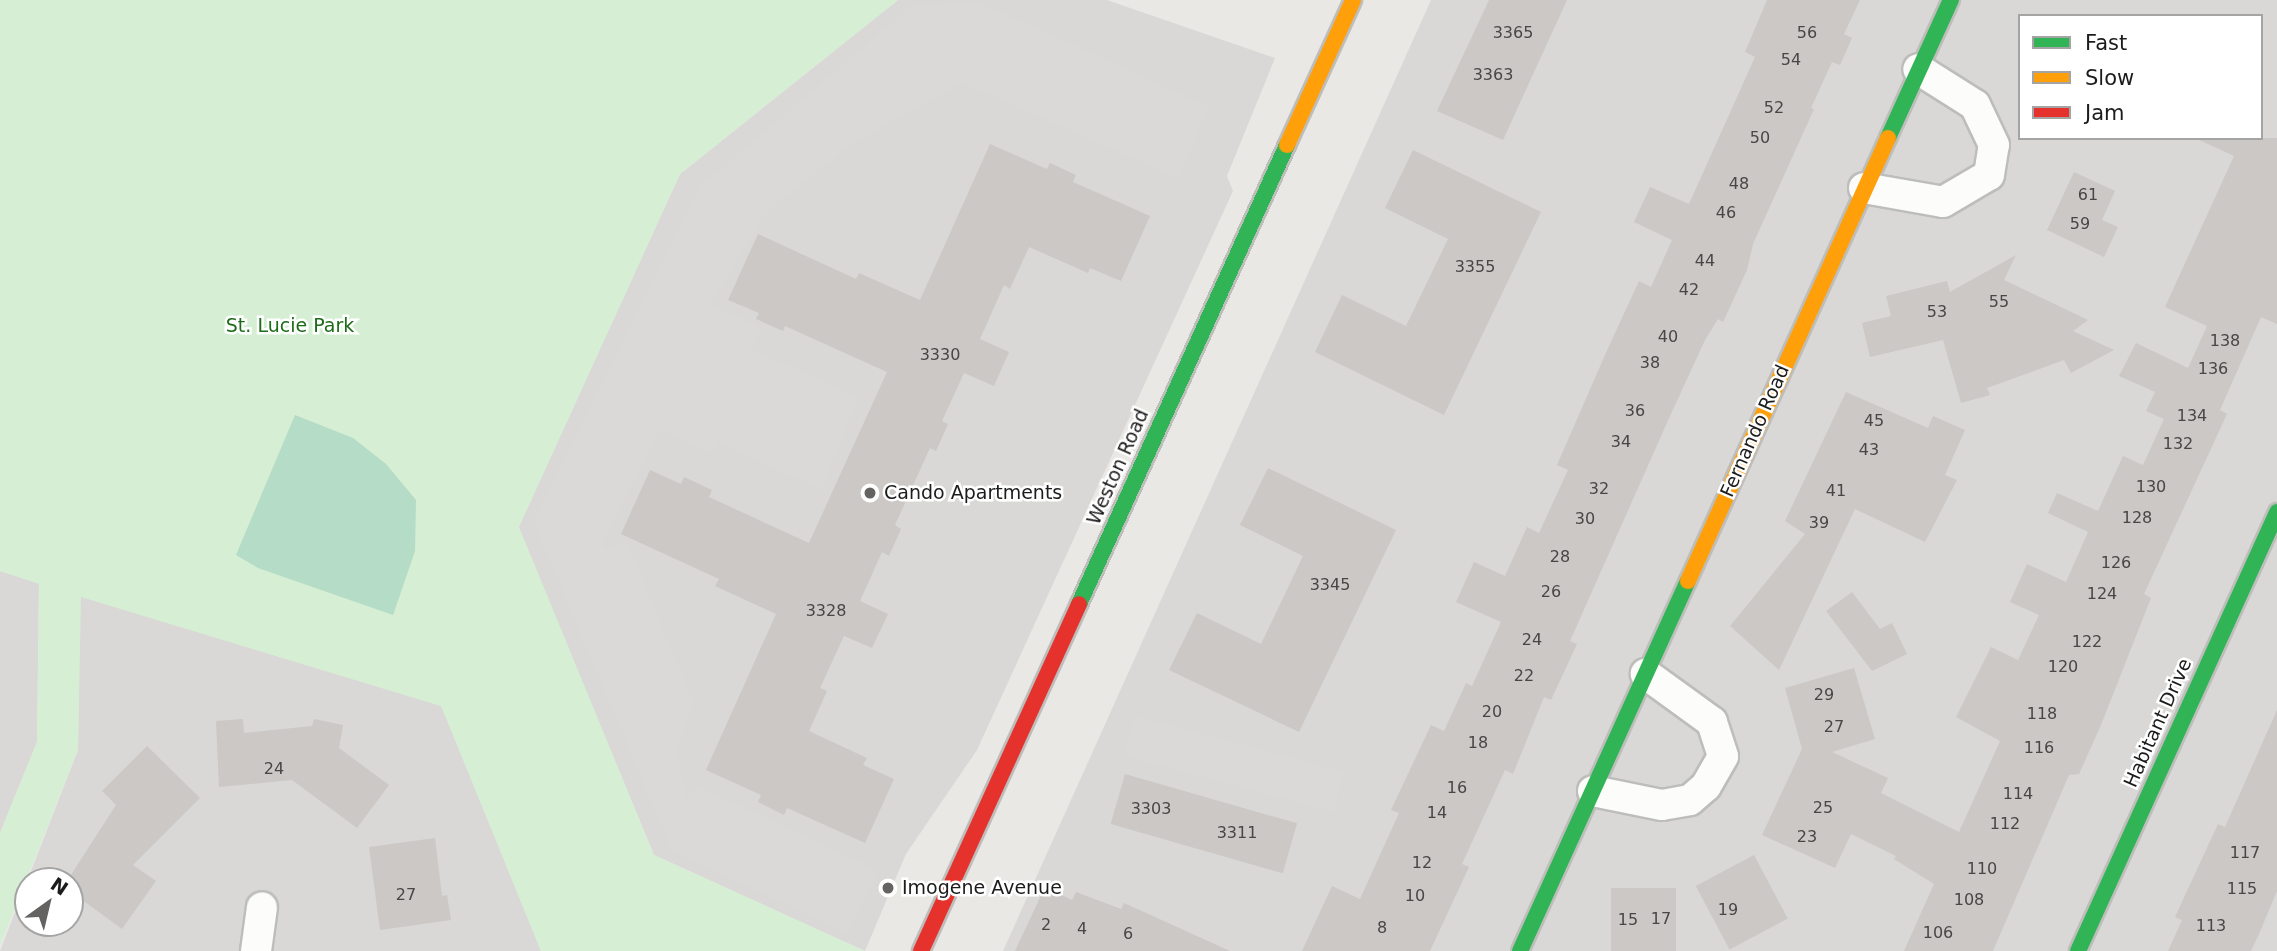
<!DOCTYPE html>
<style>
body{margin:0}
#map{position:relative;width:2277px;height:951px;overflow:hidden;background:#eae8e5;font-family:"DejaVu Sans",sans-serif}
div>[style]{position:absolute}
.residential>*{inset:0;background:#d9d8d6}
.park>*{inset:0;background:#d6eed3}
.pitch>*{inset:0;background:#b5dcc6}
.parking>*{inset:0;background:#dad9d8;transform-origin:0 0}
.building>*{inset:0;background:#cbc8c6;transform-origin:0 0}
.roads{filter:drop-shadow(2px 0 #bdbdbb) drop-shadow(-2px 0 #bdbdbb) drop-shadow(0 2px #bdbdbb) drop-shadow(0 -2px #bdbdbb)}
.street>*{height:30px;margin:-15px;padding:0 15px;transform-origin:15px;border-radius:15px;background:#fcfcfb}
.fast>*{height:16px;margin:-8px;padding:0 8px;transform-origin:8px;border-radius:8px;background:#30b455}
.slow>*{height:16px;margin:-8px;padding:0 8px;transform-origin:8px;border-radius:8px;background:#ff9f0a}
.jam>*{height:16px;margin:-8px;padding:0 8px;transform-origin:8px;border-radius:8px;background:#e5322d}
.dots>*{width:19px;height:19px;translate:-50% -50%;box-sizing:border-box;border:4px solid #fff;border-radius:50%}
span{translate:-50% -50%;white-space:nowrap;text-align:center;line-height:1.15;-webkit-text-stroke:5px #fff;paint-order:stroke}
.number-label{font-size:16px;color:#484746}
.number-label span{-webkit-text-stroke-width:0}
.park-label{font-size:19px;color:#1c6c18}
.street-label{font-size:19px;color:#1c1c1c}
.poi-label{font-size:19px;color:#1c1c1c}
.left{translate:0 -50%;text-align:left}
.legend{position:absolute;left:2018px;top:14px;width:245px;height:126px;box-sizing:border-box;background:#fff;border:2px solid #a4a4a4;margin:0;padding:9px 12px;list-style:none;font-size:21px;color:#1c1c1c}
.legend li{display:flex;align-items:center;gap:14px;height:35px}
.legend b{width:35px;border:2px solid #a4a4a4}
.north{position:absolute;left:14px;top:867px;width:70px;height:70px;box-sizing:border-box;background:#fff;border:2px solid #a4a4a4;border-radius:50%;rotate:34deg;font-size:19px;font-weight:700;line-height:28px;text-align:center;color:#1c1c1c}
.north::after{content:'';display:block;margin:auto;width:24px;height:32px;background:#646362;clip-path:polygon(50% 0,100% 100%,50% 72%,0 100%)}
</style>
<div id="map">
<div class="residential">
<div style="clip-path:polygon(898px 0,1107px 0,1275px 58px,1227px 176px,1233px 191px,977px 750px,906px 854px,865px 951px,654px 855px,518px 528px,680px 174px)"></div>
<div style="clip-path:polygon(evenodd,1431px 0,2277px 0,2277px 951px,1003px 951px,1431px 0,2020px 16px,2261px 16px,2261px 138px,2020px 138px,2020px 16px)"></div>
<div style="clip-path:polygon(0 571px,39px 583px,37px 742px,0 833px)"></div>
<div style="clip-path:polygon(evenodd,80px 596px,442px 706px,541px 951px,0 951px,78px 750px,80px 596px,28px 881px,70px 881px,70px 923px,28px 923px,28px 881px)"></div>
</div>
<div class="park">
<div style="clip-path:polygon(0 0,898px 0,680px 174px,519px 527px,654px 855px,865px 951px,541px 951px,441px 706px,81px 597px,78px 750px,0 946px,0 833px,37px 742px,39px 584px,0 571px)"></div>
</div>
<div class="pitch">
<div style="clip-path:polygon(295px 415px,353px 438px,386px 464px,416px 500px,415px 551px,393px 615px,258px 568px,236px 555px)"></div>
</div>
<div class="parking">
<div style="clip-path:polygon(979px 2px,1208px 107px,1178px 178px,962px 82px,847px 147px,766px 213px,710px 305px,761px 327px,750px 349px,858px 397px,822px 490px,718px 442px,713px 453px,659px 430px,601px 544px,605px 551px,627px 541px,693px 703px,676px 749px,686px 800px,697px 786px,877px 870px,847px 934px,672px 850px,534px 522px,700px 187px,912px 6px)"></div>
<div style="left:1135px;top:716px;width:216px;height:41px;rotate:15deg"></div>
</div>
<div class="building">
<div style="clip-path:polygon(1489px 0,1567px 0,1503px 140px,1437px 111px)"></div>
<div style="clip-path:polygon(1767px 0,1860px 0,1844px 34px,1852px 38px,1840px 65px,1832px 62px,1811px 108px,1814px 109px,1753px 244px,1747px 270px,1723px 322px,1718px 319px,1705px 340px,1670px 416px,1570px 641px,1577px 644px,1551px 700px,1544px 697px,1513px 774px,1505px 770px,1462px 864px,1469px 867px,1430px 951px,1302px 951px,1332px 886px,1360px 899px,1399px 813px,1391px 810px,1431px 725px,1444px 731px,1466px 683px,1472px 686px,1501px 622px,1456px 602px,1474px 562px,1505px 576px,1527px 527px,1539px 533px,1568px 470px,1557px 465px,1605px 355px,1639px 281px,1651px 287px,1672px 240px,1634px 222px,1650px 187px,1689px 204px,1755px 57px,1745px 52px)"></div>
<div style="clip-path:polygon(2195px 138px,2277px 138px,2277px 324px,2261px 317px,2220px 410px,2227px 414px,2144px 594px,2151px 598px,2101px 725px,2079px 774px,2069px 775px,1993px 951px,1904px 951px,1934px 884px,1894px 859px,1896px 856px,1851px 834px,1835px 868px,1762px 835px,1802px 749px,1785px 688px,1854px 668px,1875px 739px,1832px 752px,1888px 778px,1881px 793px,1959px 832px,2000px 741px,1956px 717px,1991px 647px,2018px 660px,2039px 615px,2010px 602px,2027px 564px,2066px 582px,2088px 532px,2048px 513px,2057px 493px,2098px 511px,2123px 456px,2143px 465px,2164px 419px,2146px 411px,2155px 392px,2119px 376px,2136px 343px,2188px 368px,2207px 326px,2165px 307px,2234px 156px)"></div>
<div style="clip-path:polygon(990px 144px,1047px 169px,1050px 163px,1076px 175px,1073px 182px,1150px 216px,1121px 281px,1090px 268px,1088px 273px,1029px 247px,1010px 289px,1004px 285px,980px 339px,1009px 352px,994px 386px,964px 373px,942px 421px,948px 424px,936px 451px,930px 448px,895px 525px,901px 529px,889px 556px,882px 552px,860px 601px,888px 614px,872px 648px,844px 636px,820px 688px,827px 691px,809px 731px,867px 758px,863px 765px,894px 779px,865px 843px,787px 808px,784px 815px,758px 802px,761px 795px,706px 770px,776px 614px,715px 586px,719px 579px,621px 534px,650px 470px,681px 484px,684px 477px,712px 490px,709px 497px,809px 543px,887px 372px,785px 326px,783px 331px,756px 319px,759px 313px,728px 300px,758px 234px,856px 279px,859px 273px,920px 300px)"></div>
<div style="clip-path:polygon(1413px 150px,1541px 212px,1444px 415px,1315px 352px,1342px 295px,1406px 326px,1448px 239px,1385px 208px)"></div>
<div style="clip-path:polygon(2074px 172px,2115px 191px,2102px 220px,2118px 227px,2104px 257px,2047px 230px)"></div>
<div style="clip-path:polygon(2016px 255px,2004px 280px,2088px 320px,2073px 331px,2114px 350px,2071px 373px,2064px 360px,1987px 388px,1990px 395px,1961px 403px,1943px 340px,1870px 357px,1862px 323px,1891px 316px,1886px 296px,1947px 281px,1950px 292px)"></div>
<div style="clip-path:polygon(1846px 392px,1928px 428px,1933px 416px,1965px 430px,1945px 475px,1957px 480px,1925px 542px,1855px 509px,1779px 670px,1730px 626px,1805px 534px,1785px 521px)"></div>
<div style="clip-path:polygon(1268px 468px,1396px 530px,1299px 732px,1169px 670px,1197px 613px,1261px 644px,1303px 556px,1240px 525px)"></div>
<div style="clip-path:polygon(1852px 592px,1880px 629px,1892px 623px,1907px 654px,1872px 671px,1826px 611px)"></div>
<div style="clip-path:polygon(2277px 710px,2277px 891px,2259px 934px,2251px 951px,2168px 951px,2182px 920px,2175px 917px,2218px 824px,2225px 827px)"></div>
<div style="clip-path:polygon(243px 719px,244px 733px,312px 726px,314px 719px,343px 725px,339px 748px,389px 785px,357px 828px,292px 780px,219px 787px,216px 721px)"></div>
<div style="clip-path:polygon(147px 746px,200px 798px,133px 865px,156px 881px,122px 929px,70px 891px,67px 881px,116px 805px,102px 791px)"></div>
<div style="left:1125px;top:774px;width:179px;height:52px;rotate:16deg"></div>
<div style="clip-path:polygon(435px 838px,442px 896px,447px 895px,451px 920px,380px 930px,369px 847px)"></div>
<div style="left:1754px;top:855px;width:72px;height:66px;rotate:62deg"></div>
<div style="clip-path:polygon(1045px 887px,1072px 900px,1076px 892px,1121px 909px,1124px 903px,1230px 951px,1015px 951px)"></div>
<div style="left:1611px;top:888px;width:65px;height:63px"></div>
</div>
<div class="roads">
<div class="street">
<div style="left:1864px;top:188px;width:80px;rotate:10deg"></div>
<div style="left:1943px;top:202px;width:53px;rotate:-30.4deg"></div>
<div style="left:1989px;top:175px;width:30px;rotate:-81deg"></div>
<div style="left:1994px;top:145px;width:44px;rotate:-115.4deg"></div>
<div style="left:1975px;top:105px;width:67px;rotate:-147.7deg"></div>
<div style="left:1593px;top:791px;width:70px;rotate:11.5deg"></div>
<div style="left:1662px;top:805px;width:28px;rotate:-10deg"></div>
<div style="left:1690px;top:800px;width:21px;rotate:-41deg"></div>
<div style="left:1706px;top:786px;width:34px;rotate:-60deg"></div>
<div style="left:1723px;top:756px;width:36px;rotate:-108deg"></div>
<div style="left:1712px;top:722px;width:82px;rotate:-144deg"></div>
<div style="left:256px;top:951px;width:44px;rotate:-82.2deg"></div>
</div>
<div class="fast">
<div style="left:1888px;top:138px;width:152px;rotate:-65.5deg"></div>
<div style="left:1079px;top:604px;width:504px;rotate:-65.62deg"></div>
<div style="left:1520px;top:951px;width:406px;rotate:-65.6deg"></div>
<div style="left:2078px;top:951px;width:482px;rotate:-65.6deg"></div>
</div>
<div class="slow">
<div style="left:1287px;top:145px;width:159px;rotate:-65.5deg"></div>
<div style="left:1688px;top:581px;width:486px;rotate:-65.7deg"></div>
</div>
<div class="jam">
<div style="left:921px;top:951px;width:381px;rotate:-65.5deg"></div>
</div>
</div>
<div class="dots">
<div style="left:870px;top:493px;background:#646362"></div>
<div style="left:888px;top:888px;background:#646362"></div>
</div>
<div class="number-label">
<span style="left:1513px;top:33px">3365</span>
<span style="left:1807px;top:33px">56</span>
<span style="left:1791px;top:60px">54</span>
<span style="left:1493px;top:75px">3363</span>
<span style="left:1774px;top:108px">52</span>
<span style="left:1760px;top:138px">50</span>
<span style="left:1739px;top:184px">48</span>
<span style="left:2088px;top:195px">61</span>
<span style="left:1726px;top:213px">46</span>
<span style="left:2080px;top:224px">59</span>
<span style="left:1705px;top:261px">44</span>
<span style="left:1475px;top:267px">3355</span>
<span style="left:1689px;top:290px">42</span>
<span style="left:1999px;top:302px">55</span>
<span style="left:1937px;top:312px">53</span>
<span style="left:1668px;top:337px">40</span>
<span style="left:2225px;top:341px">138</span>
<span style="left:940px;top:355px">3330</span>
<span style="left:1650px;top:363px">38</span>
<span style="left:2213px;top:369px">136</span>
<span style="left:1635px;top:411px">36</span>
<span style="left:2192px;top:416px">134</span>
<span style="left:1874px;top:421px">45</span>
<span style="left:1621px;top:442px">34</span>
<span style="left:2178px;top:444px">132</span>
<span style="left:1869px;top:450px">43</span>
<span style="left:2151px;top:487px">130</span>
<span style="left:1599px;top:489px">32</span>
<span style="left:1836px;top:491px">41</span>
<span style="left:2137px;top:518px">128</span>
<span style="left:1585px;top:519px">30</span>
<span style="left:1819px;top:523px">39</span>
<span style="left:1560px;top:557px">28</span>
<span style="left:2116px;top:563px">126</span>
<span style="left:1330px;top:585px">3345</span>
<span style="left:1551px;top:592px">26</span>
<span style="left:2102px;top:594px">124</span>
<span style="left:826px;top:611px">3328</span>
<span style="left:1532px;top:640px">24</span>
<span style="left:2087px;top:642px">122</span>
<span style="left:2063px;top:667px">120</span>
<span style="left:1524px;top:676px">22</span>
<span style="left:1824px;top:695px">29</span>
<span style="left:1492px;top:712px">20</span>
<span style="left:2042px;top:714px">118</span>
<span style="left:1834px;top:727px">27</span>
<span style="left:1478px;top:743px">18</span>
<span style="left:2039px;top:748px">116</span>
<span style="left:274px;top:769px">24</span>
<span style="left:1457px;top:788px">16</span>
<span style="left:2018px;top:794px">114</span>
<span style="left:1823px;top:808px">25</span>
<span style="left:1151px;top:809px">3303</span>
<span style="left:1437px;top:813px">14</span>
<span style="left:2005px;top:824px">112</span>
<span style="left:1237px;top:833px">3311</span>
<span style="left:1807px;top:837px">23</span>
<span style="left:2245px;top:853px">117</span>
<span style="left:1422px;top:863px">12</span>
<span style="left:1982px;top:869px">110</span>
<span style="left:2242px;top:889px">115</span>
<span style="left:406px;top:895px">27</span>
<span style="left:1415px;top:896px">10</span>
<span style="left:1969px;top:900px">108</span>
<span style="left:1728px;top:910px">19</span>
<span style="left:1661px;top:919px">17</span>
<span style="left:1628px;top:920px">15</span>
<span style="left:1046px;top:925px">2</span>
<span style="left:2211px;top:926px">113</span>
<span style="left:1382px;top:928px">8</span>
<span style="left:1082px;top:929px">4</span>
<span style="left:1938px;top:933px">106</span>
<span style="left:1128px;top:934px">6</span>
</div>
<div class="park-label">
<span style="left:290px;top:326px">St. Lucie Park</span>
</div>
<div class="street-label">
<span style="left:1755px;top:431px;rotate:-66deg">Fernando Road</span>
<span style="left:1118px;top:467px;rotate:-66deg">Weston Road</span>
<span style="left:2158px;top:723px;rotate:-66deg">Habitant Drive</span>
</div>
<div class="poi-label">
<span class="left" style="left:884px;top:493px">Cando Apartments</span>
<span class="left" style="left:902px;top:888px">Imogene Avenue</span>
</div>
<ul class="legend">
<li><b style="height:9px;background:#30b455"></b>Fast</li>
<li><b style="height:9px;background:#ff9f0a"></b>Slow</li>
<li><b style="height:9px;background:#e5322d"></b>Jam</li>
</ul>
<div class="north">N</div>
</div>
